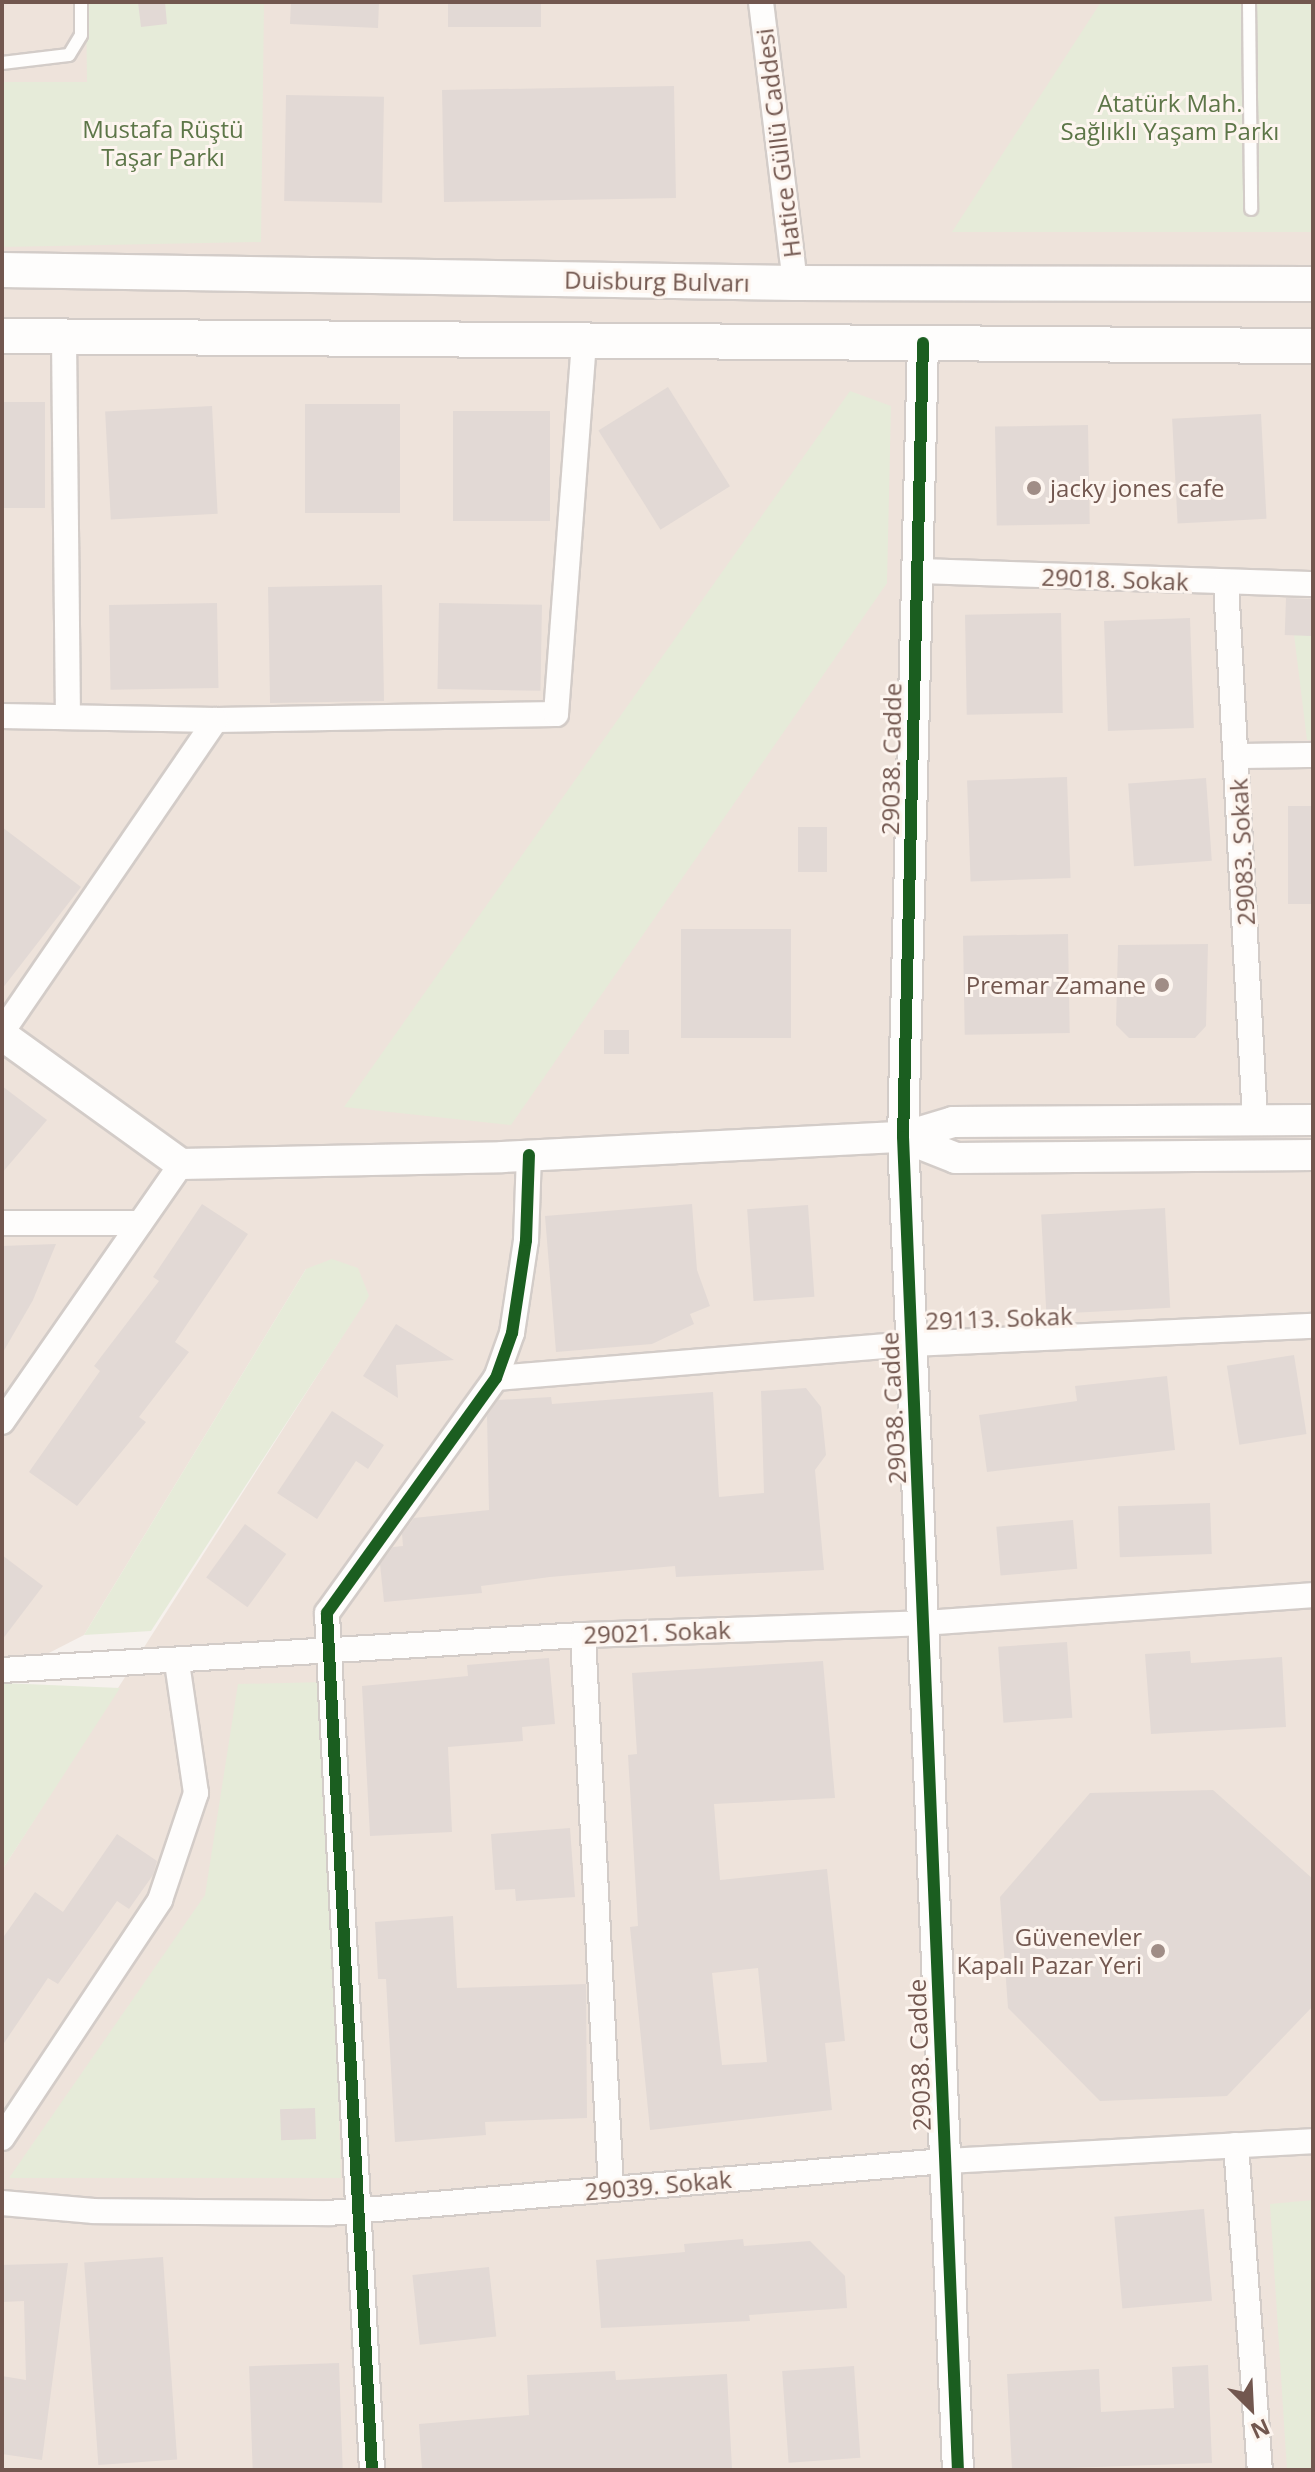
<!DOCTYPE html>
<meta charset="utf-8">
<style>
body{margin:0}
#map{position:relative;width:1315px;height:2472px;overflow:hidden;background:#f6f1ed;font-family:"Open Sans",sans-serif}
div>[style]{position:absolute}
.residential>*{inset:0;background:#eee3db}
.green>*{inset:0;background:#e6ebd9}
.building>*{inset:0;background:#e2d9d5;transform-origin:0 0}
.roads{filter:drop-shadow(2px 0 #d3ccc8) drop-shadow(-2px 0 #d3ccc8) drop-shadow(0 2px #d3ccc8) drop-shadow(0 -2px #d3ccc8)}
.service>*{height:12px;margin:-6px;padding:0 6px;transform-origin:6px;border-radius:6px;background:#fefdfc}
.minor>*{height:24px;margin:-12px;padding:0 12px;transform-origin:12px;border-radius:12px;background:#fefdfc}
.tertiary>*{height:30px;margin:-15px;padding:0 15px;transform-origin:15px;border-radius:15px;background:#fefdfc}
.secondary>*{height:34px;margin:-17px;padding:0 17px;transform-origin:17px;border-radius:17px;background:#fefdfc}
.cycleway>*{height:12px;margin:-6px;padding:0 6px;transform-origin:6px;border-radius:6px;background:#1b5e20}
.dots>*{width:22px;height:22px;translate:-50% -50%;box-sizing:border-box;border:4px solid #fdf5ef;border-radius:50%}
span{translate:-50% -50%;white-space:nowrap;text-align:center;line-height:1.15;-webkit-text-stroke:6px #fdf5ef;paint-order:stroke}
.park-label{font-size:24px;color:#5d7648}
.street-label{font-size:24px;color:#72574f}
.poi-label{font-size:24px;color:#72574f}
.left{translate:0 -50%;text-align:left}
.right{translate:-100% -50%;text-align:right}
.frame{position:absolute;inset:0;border:4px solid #72574f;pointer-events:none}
.north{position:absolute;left:1211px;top:2368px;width:80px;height:80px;-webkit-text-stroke:6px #fdf5ef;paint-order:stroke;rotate:156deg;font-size:22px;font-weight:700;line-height:32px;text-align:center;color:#72574f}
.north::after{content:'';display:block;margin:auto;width:28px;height:36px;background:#72574f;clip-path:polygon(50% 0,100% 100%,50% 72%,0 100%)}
</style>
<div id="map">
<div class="residential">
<div style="clip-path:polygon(2px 2px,1313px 2px,1313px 2470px,2px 2470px,2px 1870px,368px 1296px,357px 1268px,306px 1269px,84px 1635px,2px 1677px)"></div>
</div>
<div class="green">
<div style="clip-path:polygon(86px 2px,264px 2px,261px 242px,2px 247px,2px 82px,87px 82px)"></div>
<div style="clip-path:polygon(1101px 2px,1313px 2px,1313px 232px,952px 232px)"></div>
<div style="clip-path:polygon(850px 391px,891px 406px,887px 583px,511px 1125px,344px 1107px)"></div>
<div style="clip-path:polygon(1290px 602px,1313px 602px,1313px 740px,1307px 740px)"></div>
<div style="clip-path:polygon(332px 1259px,358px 1268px,369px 1296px,151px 1631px,84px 1635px,306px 1269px)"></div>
<div style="clip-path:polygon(325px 1682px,341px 2178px,9px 2178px,205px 1895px,238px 1684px)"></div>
<div style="clip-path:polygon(2px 1683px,120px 1688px,2px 1870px)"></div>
<div style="clip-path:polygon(1313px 2200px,1313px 2470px,1287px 2470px,1270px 2204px)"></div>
</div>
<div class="building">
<div style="clip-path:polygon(138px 2px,165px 2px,167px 24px,141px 27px)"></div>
<div style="clip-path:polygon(291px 2px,379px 2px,378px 28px,290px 24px)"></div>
<div style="left:448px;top:2px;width:93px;height:25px"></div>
<div style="left:674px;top:86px;width:112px;height:232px;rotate:89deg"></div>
<div style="left:286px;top:95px;width:98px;height:106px;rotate:1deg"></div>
<div style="left:668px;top:387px;width:117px;height:82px;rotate:58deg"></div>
<div style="left:2px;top:402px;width:43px;height:106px"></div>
<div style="left:400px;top:404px;width:109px;height:95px;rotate:90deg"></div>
<div style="left:212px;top:406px;width:108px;height:107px;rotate:87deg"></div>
<div style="left:550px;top:411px;width:110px;height:97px;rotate:90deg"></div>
<div style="left:1261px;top:414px;width:105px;height:89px;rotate:87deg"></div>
<div style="left:1088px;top:425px;width:99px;height:93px;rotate:89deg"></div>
<div style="left:382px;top:585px;width:116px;height:114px;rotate:89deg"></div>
<div style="left:1286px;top:598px;width:27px;height:37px;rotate:2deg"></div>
<div style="left:217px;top:603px;width:85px;height:108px;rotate:89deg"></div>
<div style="left:439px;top:603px;width:103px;height:86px;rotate:1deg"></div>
<div style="left:1061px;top:613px;width:100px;height:96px;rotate:89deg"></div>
<div style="left:1190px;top:618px;width:110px;height:86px;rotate:88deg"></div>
<div style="left:1067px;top:777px;width:101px;height:100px;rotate:88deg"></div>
<div style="left:1206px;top:778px;width:83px;height:78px;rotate:86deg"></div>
<div style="left:1288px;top:806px;width:25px;height:98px"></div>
<div style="clip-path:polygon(2px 827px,81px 887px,2px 989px)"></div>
<div style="left:798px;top:827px;width:29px;height:45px"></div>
<div style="left:681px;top:929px;width:110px;height:109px"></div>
<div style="left:1068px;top:934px;width:99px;height:105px;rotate:89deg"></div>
<div style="clip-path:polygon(1208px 944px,1206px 1026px,1195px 1038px,1129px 1038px,1116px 1025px,1118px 945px)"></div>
<div style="left:604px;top:1030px;width:25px;height:24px"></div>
<div style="clip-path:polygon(2px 1086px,47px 1120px,2px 1173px)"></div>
<div style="clip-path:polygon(202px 1204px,248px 1234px,175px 1342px,189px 1352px,139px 1417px,146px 1422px,77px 1506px,29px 1472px,100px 1371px,94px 1366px,159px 1281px,153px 1277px)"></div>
<div style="clip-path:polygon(692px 1204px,697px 1270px,710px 1306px,690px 1314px,694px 1324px,652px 1344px,556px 1352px,545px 1216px)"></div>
<div style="left:808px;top:1205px;width:92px;height:61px;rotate:86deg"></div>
<div style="left:1165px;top:1208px;width:100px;height:124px;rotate:87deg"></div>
<div style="clip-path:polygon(56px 1244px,33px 1300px,2px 1354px,2px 1246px)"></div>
<div style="clip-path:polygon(396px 1324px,454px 1360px,396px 1365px,398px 1398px,363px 1376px)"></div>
<div style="left:1294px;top:1355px;width:80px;height:68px;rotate:81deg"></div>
<div style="clip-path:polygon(1167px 1376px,1175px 1450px,987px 1472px,979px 1415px,1077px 1401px,1075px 1386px)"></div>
<div style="clip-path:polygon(806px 1388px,821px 1407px,826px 1455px,815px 1470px,824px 1570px,676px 1577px,675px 1566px,550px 1577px,481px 1586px,482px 1593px,384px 1602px,380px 1564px,393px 1547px,403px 1546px,402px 1534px,414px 1518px,489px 1510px,487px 1416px,498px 1400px,551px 1397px,552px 1404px,713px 1392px,719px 1497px,764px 1493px,761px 1391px)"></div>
<div style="clip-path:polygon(332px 1411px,384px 1445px,368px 1469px,356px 1461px,317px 1519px,277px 1493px)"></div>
<div style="left:1210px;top:1503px;width:51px;height:92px;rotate:88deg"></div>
<div style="left:1073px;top:1520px;width:49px;height:77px;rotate:85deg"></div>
<div style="left:245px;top:1524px;width:51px;height:66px;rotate:36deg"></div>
<div style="clip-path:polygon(2px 1555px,43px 1586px,2px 1640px)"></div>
<div style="left:1067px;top:1642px;width:76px;height:69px;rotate:86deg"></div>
<div style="clip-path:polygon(1190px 1651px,1191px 1663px,1282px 1657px,1286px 1727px,1151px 1734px,1145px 1654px)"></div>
<div style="clip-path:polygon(549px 1658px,555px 1724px,522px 1727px,523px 1741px,448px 1747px,452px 1832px,370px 1836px,362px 1686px,468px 1676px,467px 1665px)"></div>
<div style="clip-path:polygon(evenodd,823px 1661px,835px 1798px,714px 1804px,720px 1880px,827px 1869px,845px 2041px,825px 2043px,832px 2110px,650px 2130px,630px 1927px,638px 1926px,628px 1755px,637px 1754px,632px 1673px,823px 1661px,758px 1968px,767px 2062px,722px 2065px,712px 1973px,758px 1968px)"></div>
<div style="clip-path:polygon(1213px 1790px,1313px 1879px,1313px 2006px,1227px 2096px,1100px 2101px,1008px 2008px,1000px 1897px,1090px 1793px)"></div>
<div style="clip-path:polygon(570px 1828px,575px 1897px,516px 1901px,515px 1889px,495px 1890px,491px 1834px)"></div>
<div style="clip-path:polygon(117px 1834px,157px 1861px,153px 1875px,129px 1909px,117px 1901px,58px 1984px,48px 1978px,2px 2046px,2px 1939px,35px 1892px,63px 1912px)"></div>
<div style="clip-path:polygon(453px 1916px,457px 1988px,586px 1984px,587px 2118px,485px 2122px,486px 2135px,395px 2142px,386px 1979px,378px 1979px,375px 1922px)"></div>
<div style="left:315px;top:2108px;width:31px;height:35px;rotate:88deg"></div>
<div style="left:1204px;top:2209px;width:92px;height:90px;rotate:85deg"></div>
<div style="clip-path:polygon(743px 2239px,744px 2246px,810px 2241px,845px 2276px,847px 2308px,749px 2315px,750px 2321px,601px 2328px,596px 2260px,685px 2252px,684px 2244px)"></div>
<div style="left:163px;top:2257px;width:203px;height:79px;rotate:86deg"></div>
<div style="clip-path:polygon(68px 2263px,42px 2460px,2px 2454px,2px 2376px,26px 2380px,24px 2301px,2px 2302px,2px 2265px)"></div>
<div style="left:489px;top:2267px;width:70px;height:77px;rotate:84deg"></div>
<div style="left:339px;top:2363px;width:106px;height:90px;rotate:88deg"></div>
<div style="clip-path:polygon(1208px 2365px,1212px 2463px,1012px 2470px,1007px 2374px,1099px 2369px,1101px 2412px,1174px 2408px,1172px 2367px)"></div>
<div style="left:854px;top:2366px;width:92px;height:72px;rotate:86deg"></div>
<div style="clip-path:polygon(615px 2371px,616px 2380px,727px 2374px,732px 2469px,422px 2470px,419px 2424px,529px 2415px,527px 2375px)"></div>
</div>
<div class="roads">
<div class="service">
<div style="left:1249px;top:2px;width:207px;rotate:89.4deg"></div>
<div style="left:2px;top:63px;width:67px;rotate:-6.8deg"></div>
<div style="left:69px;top:55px;width:23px;rotate:-59deg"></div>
<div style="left:81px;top:35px;width:33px;rotate:-90deg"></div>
</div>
<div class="minor">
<div style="left:761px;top:2px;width:283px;rotate:83.1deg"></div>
<div style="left:64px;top:337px;width:380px;rotate:89.4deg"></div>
<div style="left:917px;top:571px;width:396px;rotate:1.9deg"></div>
<div style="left:1226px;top:583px;width:538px;rotate:86.91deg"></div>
<div style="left:2px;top:716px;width:214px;rotate:1.1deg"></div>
<div style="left:216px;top:720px;width:340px;rotate:-1deg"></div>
<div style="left:556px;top:714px;width:374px;rotate:-85.7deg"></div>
<div style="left:1237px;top:756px;width:76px;rotate:-0.8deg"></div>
<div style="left:2px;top:1032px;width:378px;rotate:-55.6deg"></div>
<div style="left:2px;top:1223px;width:138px"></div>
<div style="left:496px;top:1378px;width:417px;rotate:-4.7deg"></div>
<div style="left:912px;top:1344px;width:401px;rotate:-2.6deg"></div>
<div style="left:2px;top:1422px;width:314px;rotate:-55.2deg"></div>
<div style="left:583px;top:1635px;width:555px;rotate:87.11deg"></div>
<div style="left:2px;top:1670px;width:582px;rotate:-3.45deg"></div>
<div style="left:583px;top:1635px;width:341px;rotate:-2deg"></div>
<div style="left:924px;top:1623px;width:390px;rotate:-4.1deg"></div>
<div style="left:2px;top:2138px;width:286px;rotate:-56.4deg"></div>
<div style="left:160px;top:1900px;width:113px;rotate:-71.4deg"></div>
<div style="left:196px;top:1793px;width:131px;rotate:-98.3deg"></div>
<div style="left:1236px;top:2145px;width:326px;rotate:85.8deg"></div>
<div style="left:2px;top:2203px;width:92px;rotate:5deg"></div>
<div style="left:94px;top:2211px;width:235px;rotate:0.5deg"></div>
<div style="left:329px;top:2213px;width:618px;rotate:-4.83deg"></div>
<div style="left:945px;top:2161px;width:369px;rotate:-3.1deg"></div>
<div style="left:372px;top:2470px;width:858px;rotate:-93.01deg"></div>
<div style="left:327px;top:1613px;width:289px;rotate:-54.3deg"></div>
<div style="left:496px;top:1378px;width:48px;rotate:-70.4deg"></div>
<div style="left:512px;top:1333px;width:94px;rotate:-81.4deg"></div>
<div style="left:526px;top:1240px;width:85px;rotate:-88deg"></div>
</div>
<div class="tertiary">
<div style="left:923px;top:343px;width:794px;rotate:91.44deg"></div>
<div style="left:903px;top:1137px;width:1334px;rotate:87.64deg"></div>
<div style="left:2px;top:1035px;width:221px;rotate:35.8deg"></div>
<div style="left:181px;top:1164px;width:321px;rotate:-1.2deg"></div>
<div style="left:502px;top:1157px;width:401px;rotate:-2.9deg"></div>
<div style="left:903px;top:1137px;width:52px;rotate:-16.7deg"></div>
<div style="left:953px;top:1122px;width:360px;rotate:-0.3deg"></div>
<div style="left:903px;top:1137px;width:57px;rotate:21.6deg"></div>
<div style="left:956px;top:1158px;width:357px;rotate:-0.5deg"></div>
</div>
<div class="secondary">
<div style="left:2px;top:270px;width:793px;rotate:0.94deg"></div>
<div style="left:795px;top:283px;width:518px;rotate:0.11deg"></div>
<div style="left:2px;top:336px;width:1311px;rotate:0.44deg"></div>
</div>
</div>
<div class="cycleway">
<div style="left:923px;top:343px;width:794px;rotate:91.44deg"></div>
<div style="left:903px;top:1137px;width:1334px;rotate:87.64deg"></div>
<div style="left:372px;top:2470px;width:858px;rotate:-93.01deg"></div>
<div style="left:327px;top:1613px;width:289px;rotate:-54.3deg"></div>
<div style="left:496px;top:1378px;width:48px;rotate:-70.4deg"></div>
<div style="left:512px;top:1333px;width:94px;rotate:-81.4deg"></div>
<div style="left:526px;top:1240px;width:85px;rotate:-88deg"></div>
</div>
<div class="dots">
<div style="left:1034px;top:488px;background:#a08d86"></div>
<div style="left:1162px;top:985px;background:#a08d86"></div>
<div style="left:1158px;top:1951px;background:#a08d86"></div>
</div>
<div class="park-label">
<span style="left:1170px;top:117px">Atatürk Mah.<br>Sağlıklı Yaşam Parkı</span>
<span style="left:163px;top:143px">Mustafa Rüştü<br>Taşar Parkı</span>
</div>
<div class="street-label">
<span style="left:778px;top:143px;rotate:-97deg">Hatice Güllü Caddesi</span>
<span style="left:657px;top:281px;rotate:1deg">Duisburg Bulvarı</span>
<span style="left:1115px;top:579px;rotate:2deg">29018. Sokak</span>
<span style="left:891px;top:759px;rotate:-89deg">29038. Cadde</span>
<span style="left:1242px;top:852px;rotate:-93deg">29083. Sokak</span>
<span style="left:999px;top:1318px;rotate:-2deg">29113. Sokak</span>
<span style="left:893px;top:1408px;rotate:-93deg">29038. Cadde</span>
<span style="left:657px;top:1632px;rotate:-2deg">29021. Sokak</span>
<span style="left:919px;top:2055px;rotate:-92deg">29038. Cadde</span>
<span style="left:658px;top:2185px;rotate:-5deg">29039. Sokak</span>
</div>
<div class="poi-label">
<span class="left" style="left:1050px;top:488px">jacky jones cafe</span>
<span class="right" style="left:1146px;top:985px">Premar Zamane</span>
<span class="right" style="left:1142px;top:1951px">Güvenevler<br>Kapalı Pazar Yeri</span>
</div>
<div class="frame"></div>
<div class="north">N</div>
</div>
